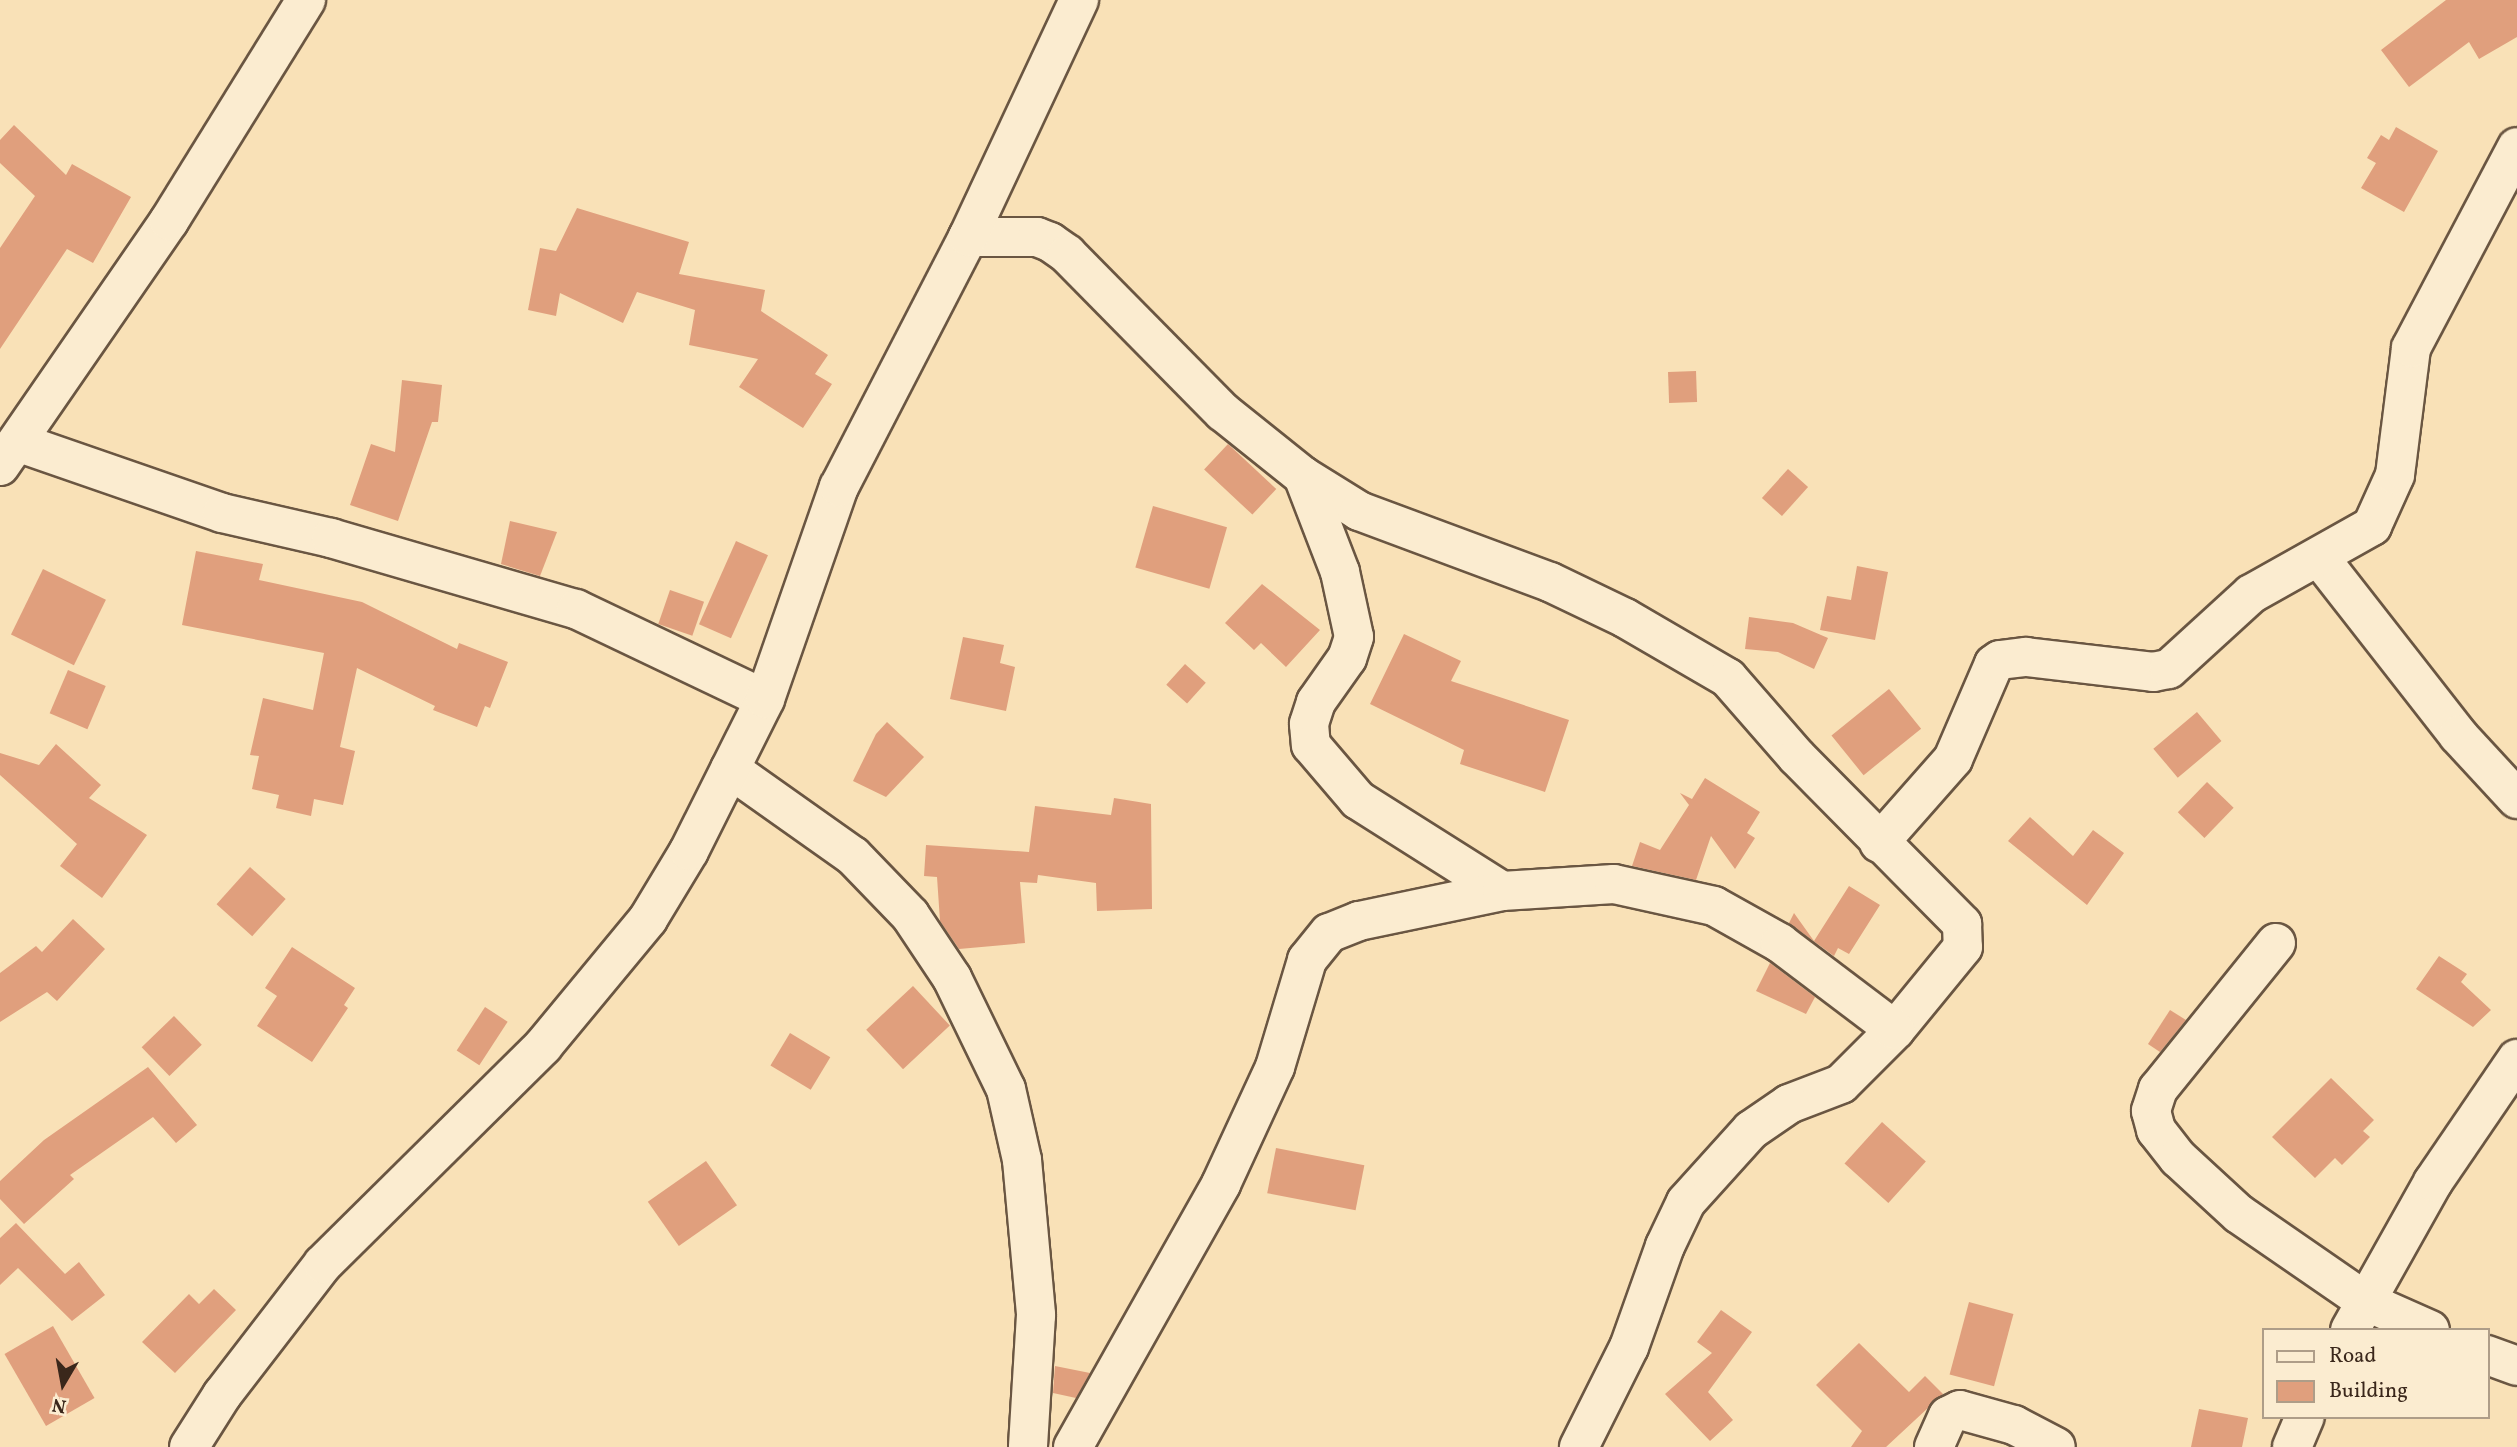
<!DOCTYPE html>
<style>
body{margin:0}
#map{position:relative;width:2517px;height:1447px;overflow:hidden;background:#f9e1b7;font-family:Vollkorn,serif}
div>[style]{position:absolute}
.building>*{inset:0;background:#e09f7d;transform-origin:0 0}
.roads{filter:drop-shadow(2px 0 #6a5642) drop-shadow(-2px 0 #6a5642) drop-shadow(0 2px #6a5642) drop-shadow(0 -2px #6a5642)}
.street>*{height:38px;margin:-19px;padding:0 19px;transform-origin:19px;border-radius:19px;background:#fbecd0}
.secondary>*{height:38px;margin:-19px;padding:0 19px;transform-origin:19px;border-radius:19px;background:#fbecd0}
span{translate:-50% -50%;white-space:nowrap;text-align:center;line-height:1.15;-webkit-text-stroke:7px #fbecd0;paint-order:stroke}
.legend{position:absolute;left:2262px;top:1328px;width:228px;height:91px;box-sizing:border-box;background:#fbecd0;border:2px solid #ae9d88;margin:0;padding:9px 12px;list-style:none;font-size:21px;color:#3a271b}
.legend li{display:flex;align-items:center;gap:14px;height:35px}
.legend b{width:35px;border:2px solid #ae9d88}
.north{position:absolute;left:28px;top:1349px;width:70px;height:70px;-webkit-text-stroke:5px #fbecd0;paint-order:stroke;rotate:190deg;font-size:19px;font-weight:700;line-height:28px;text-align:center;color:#3a271b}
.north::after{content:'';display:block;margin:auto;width:24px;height:32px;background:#3a271b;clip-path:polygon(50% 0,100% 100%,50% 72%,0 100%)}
</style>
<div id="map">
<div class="building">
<div style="clip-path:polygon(2446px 0,2517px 0,2517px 37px,2479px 59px,2469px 42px,2409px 87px,2381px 50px)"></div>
<div style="clip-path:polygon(14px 125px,66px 175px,72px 164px,131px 197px,93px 263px,67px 249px,0 349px,0 248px,35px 196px,0 163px,0 140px)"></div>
<div style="clip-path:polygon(2396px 127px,2438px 151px,2404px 212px,2361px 188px,2376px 163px,2367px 158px,2381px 135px,2389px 140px)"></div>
<div style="clip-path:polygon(577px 208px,689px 242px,679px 274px,765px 290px,761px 311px,828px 355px,815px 374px,832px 384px,803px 428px,739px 387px,758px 359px,689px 345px,695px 310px,637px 292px,623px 323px,560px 293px,556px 316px,528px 310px,540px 248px,556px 251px)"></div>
<div style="left:1696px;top:371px;width:31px;height:28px;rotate:88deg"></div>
<div style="clip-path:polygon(402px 380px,442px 385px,438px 422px,432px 422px,398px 521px,350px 505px,371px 444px,395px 452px)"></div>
<div style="left:1228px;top:444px;width:66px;height:35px;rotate:43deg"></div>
<div style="left:1788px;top:469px;width:27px;height:39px;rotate:42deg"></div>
<div style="left:1153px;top:506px;width:77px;height:64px;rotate:16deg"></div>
<div style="clip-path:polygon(510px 521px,557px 532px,540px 576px,501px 564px)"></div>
<div style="left:736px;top:541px;width:35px;height:91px;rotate:24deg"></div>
<div style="clip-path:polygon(196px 551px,263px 564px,259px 580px,362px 602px,457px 649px,459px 643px,508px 662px,490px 708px,485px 706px,477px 727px,433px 710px,435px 706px,357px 668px,340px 747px,355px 751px,343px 805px,314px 799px,311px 816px,276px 808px,279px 795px,252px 789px,259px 756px,250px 755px,263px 698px,313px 710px,324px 653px,182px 625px)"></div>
<div style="clip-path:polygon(1857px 566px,1888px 572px,1875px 640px,1820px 630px,1827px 596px,1851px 600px)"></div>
<div style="left:43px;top:569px;width:70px;height:73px;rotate:26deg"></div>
<div style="clip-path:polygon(1262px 584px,1320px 630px,1286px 667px,1261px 643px,1254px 650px,1225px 623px)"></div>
<div style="left:670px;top:590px;width:36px;height:36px;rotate:19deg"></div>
<div style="clip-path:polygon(1749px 617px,1793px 623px,1828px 638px,1814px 669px,1778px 652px,1745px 649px)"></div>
<div style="clip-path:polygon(1404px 634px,1461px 661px,1451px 681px,1569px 720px,1545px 792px,1460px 764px,1464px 750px,1370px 704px)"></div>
<div style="clip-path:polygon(963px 637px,1004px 645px,1000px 663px,1015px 667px,1006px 711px,950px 699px)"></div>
<div style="left:1185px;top:664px;width:28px;height:28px;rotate:42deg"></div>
<div style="left:68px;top:670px;width:41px;height:47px;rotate:23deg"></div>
<div style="left:1889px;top:689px;width:51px;height:74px;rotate:51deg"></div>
<div style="left:2197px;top:712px;width:38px;height:57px;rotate:50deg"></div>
<div style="clip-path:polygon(887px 722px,924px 757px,886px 797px,853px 781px,876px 734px)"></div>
<div style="clip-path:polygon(56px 744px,101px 785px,89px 798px,147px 835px,102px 898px,60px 866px,77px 844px,0 775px,0 753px,39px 765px)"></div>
<div style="clip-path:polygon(1705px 778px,1760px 812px,1747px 833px,1755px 838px,1735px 869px,1711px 836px,1696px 880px,1632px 866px,1640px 842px,1660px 850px,1689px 805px,1680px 793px,1692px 799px)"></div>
<div style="left:2207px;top:782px;width:37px;height:42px;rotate:44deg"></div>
<div style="clip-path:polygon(1114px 798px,1151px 804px,1152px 909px,1097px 911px,1096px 883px,1038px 875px,1037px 883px,1020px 882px,1025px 943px,959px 949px,940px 921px,937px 877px,924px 876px,926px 845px,1029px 852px,1035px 806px,1111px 815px)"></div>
<div style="clip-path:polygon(2030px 817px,2073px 856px,2093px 830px,2124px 853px,2087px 905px,2008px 841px)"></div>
<div style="left:250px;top:867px;width:48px;height:50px;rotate:42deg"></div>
<div style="clip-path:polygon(1849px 886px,1880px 905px,1849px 954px,1838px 948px,1834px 956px,1789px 923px,1794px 913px,1814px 941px)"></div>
<div style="clip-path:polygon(73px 919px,105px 949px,57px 1001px,47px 992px,0 1022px,0 973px,36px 946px,42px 952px)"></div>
<div style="clip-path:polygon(292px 947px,355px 988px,344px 1005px,348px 1008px,312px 1062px,257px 1026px,277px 996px,265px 988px)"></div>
<div style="clip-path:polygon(2439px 956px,2467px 974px,2461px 982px,2491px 1010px,2473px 1027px,2416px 989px)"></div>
<div style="clip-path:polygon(1770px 963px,1815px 997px,1806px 1014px,1756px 991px)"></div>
<div style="left:913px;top:986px;width:54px;height:64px;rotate:47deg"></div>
<div style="left:485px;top:1007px;width:27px;height:52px;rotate:33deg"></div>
<div style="clip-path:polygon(2170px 1010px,2186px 1020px,2160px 1052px,2148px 1044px)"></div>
<div style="left:174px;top:1016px;width:40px;height:45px;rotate:46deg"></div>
<div style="left:790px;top:1033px;width:47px;height:38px;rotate:31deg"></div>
<div style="clip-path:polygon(148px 1067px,197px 1125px,176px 1143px,153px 1117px,70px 1175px,74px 1179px,24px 1224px,0 1199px,0 1181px,44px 1140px)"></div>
<div style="clip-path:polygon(2331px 1078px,2374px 1120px,2363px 1131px,2370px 1137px,2342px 1165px,2335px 1158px,2315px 1178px,2272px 1137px)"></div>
<div style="left:1882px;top:1122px;width:59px;height:56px;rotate:42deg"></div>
<div style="left:1276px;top:1148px;width:90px;height:46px;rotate:11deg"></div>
<div style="left:706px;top:1161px;width:54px;height:71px;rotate:55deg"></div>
<div style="clip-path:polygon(16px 1223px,65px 1274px,79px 1262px,105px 1295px,72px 1321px,18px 1268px,0 1285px,0 1238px)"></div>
<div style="clip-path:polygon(214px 1289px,236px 1310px,175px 1373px,142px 1342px,189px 1294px,199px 1304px)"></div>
<div style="left:1969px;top:1302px;width:46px;height:75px;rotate:15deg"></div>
<div style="clip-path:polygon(1721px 1310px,1752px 1332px,1708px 1392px,1733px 1420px,1710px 1441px,1665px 1394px,1712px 1353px,1697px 1342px)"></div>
<div style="left:53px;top:1326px;width:83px;height:56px;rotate:60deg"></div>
<div style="clip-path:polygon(1859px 1343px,1909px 1392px,1925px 1376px,1943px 1394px,1886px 1447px,1851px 1447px,1862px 1431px,1816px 1385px)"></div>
<div style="clip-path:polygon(1055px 1366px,1090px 1373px,1076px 1398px,1053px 1393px)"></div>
<div style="clip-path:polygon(2199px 1409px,2248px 1418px,2242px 1447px,2191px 1447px)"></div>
</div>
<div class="roads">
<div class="street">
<div style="left:968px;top:237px;width:69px"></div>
<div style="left:1037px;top:237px;width:14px;rotate:21deg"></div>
<div style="left:1050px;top:242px;width:21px;rotate:35deg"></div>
<div style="left:1067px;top:254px;width:222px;rotate:45.4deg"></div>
<div style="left:1223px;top:412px;width:102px;rotate:38.7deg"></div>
<div style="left:1303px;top:476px;width:66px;rotate:32deg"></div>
<div style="left:1359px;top:511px;width:204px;rotate:20.4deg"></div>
<div style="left:1550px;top:582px;width:83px;rotate:25.6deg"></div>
<div style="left:1625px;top:618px;width:119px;rotate:30.2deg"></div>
<div style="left:1728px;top:678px;width:105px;rotate:48.9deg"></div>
<div style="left:1797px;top:757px;width:235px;rotate:45.3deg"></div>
<div style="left:1962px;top:924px;width:23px;rotate:88deg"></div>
<div style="left:1963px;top:947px;width:107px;rotate:129.3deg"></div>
<div style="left:1895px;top:1030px;width:76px;rotate:135deg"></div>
<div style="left:1841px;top:1084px;width:56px;rotate:159deg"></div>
<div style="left:1789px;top:1104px;width:46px;rotate:145.6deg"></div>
<div style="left:1751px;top:1130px;width:97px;rotate:132.1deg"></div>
<div style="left:1686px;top:1202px;width:49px;rotate:115.5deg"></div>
<div style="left:1665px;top:1246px;width:107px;rotate:109.6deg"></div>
<div style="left:1629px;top:1347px;width:112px;rotate:116.6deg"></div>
<div style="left:20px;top:443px;width:214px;rotate:19.1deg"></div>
<div style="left:222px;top:513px;width:112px;rotate:12.9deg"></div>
<div style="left:331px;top:538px;width:255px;rotate:16.2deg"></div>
<div style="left:576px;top:609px;width:209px;rotate:25.5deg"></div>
<div style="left:1303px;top:476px;width:103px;rotate:68.9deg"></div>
<div style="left:1340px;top:572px;width:66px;rotate:77.8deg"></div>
<div style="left:1354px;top:637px;width:22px;rotate:108deg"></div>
<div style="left:1347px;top:658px;width:54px;rotate:125.2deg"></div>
<div style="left:1316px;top:702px;width:23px;rotate:108deg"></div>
<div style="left:1309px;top:724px;width:21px;rotate:85deg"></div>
<div style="left:1311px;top:745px;width:72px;rotate:49.5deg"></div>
<div style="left:1358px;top:800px;width:170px;rotate:32.3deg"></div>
<div style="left:2319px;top:557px;width:226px;rotate:52deg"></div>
<div style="left:2458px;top:735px;width:87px;rotate:47.3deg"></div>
<div style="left:730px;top:769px;width:151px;rotate:35.3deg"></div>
<div style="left:853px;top:856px;width:82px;rotate:46deg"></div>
<div style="left:910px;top:915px;width:76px;rotate:56.3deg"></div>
<div style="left:952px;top:978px;width:123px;rotate:64.1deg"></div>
<div style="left:1006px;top:1089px;width:73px;rotate:77.3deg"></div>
<div style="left:1022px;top:1160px;width:156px;rotate:84.8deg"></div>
<div style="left:1036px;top:1315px;width:132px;rotate:93.5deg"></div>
<div style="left:1879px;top:843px;width:112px;rotate:-48.6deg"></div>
<div style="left:1953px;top:759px;width:103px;rotate:-66.7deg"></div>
<div style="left:1994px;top:664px;width:7px;rotate:-34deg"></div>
<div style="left:2000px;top:660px;width:26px;rotate:-7deg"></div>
<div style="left:2026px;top:657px;width:128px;rotate:6.7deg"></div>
<div style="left:2153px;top:672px;width:16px;rotate:-11deg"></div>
<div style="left:2169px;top:669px;width:111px;rotate:-42.4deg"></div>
<div style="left:2251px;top:594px;width:139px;rotate:-29.3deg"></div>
<div style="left:2372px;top:526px;width:56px;rotate:-65.7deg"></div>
<div style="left:2395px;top:475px;width:128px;rotate:-82.8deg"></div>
<div style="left:2411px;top:348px;width:227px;rotate:-62.2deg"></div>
<div style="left:2276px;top:943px;width:188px;rotate:128.9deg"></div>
<div style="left:2158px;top:1089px;width:23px;rotate:108deg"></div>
<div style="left:2151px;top:1111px;width:20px;rotate:75deg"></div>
<div style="left:2156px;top:1130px;width:36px;rotate:52deg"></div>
<div style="left:2178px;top:1158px;width:83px;rotate:42.6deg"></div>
<div style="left:2239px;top:1214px;width:153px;rotate:34.6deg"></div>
<div style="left:2365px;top:1301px;width:71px;rotate:24deg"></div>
<div style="left:2350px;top:1330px;width:170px;rotate:-60.7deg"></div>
<div style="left:2433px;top:1182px;width:149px;rotate:-55.7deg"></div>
<div style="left:2487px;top:1355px;width:32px;rotate:20deg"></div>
<div style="left:189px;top:1447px;width:62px;rotate:-57.6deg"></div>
<div style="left:222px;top:1395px;width:165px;rotate:-52.4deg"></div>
<div style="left:323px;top:1264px;width:310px;rotate:-44.7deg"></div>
<div style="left:543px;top:1046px;width:165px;rotate:-50.4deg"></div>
<div style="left:648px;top:919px;width:79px;rotate:-58.9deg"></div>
<div style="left:689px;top:851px;width:170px;rotate:-63.4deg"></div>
<div style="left:765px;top:699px;width:225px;rotate:-70.8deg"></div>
<div style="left:839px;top:487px;width:281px;rotate:-62.7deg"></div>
<div style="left:968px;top:237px;width:262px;rotate:-64.9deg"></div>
<div style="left:1073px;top:1447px;width:302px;rotate:-60.6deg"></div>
<div style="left:1221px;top:1184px;width:129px;rotate:-65.2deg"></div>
<div style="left:1275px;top:1067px;width:112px;rotate:-73.3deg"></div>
<div style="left:1307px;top:960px;width:35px;rotate:-51deg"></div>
<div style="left:1329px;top:933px;width:32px;rotate:-22deg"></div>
<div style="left:1359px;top:921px;width:146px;rotate:-11.8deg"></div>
<div style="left:1502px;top:891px;width:112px;rotate:-3.6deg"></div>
<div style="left:1614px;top:884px;width:102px;rotate:12.4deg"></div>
<div style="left:1714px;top:906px;width:76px;rotate:29.3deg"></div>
<div style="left:1780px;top:943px;width:144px;rotate:37.1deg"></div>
<div style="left:1934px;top:1447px;width:34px;rotate:-66deg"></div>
<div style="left:1948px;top:1416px;width:13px;rotate:-27deg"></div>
<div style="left:1960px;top:1410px;width:56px;rotate:15.5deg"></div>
<div style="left:2014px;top:1425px;width:47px;rotate:27.6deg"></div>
<div style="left:2292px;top:1447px;width:33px;rotate:-67deg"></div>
</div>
<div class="secondary">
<div style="left:0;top:466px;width:298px;rotate:-55.4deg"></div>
<div style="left:169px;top:221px;width:260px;rotate:-58.2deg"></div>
</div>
</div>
<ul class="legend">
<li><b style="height:9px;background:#fbecd0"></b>Road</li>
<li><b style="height:19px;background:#e09f7d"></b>Building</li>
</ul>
<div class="north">N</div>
</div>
